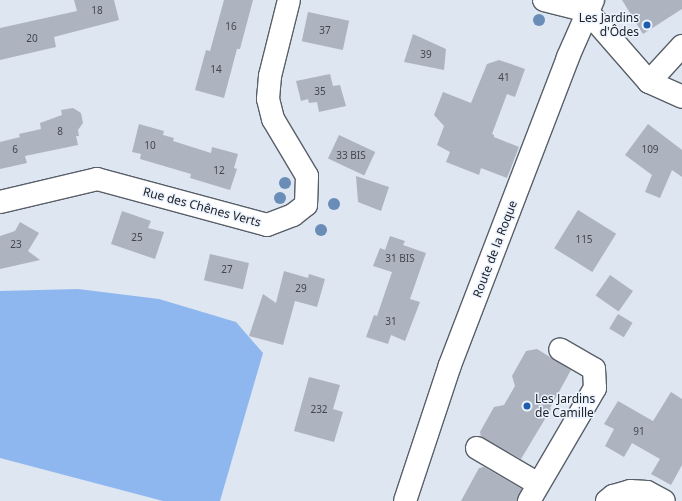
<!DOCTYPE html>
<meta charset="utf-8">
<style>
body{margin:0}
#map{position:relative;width:682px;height:501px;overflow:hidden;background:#dee6f1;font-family:"Noto Sans",sans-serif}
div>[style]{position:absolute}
.green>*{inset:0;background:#8fb7ef}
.building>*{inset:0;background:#adb4bf;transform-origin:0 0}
.roads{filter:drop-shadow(1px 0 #585f69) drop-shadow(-1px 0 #585f69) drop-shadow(0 1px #585f69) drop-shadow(0 -1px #585f69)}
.minor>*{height:22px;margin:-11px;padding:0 11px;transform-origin:11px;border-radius:11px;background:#fff}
.trees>*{width:12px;height:12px;margin:-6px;border-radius:50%;background:#6a8db7}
.dots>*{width:11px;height:11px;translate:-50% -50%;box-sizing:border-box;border:2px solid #ebf3ff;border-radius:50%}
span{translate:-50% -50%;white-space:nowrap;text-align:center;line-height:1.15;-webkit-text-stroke:3px #ebf3ff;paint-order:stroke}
.number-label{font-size:10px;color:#43474d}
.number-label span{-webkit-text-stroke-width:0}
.poi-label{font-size:12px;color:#202327}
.right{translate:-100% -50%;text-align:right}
.left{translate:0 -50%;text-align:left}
.street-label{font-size:12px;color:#202327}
</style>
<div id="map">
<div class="green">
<div style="clip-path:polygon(78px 289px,159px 299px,236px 322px,263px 353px,220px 501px,163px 501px,0 458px,0 291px)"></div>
</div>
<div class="building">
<div style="clip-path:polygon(74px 0,114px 0,119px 20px,54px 37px,56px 47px,0 60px,0 28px,77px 11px)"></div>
<div style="clip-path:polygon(224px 0,253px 0,240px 49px,237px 49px,224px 98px,195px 90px,206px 50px,210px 51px)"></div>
<div style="clip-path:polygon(622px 0,682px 0,682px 9px,643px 34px)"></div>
<div style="left:308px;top:12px;width:42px;height:30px;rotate:12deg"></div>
<div style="clip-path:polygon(413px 34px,446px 49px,444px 70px,404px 62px)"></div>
<div style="clip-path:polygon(499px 60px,525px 69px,515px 97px,507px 94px,492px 134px,494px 135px,494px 137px,519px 147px,507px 178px,481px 168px,479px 175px,446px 162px,450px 152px,437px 145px,444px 126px,434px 115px,443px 92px,471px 103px,487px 64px)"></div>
<div style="clip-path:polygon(330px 74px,333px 86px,340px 85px,346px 106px,319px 112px,317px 102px,309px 103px,308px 99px,301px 101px,296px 81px)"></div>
<div style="clip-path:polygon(73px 108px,81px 113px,83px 123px,78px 130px,79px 136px,76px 136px,78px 145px,25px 156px,27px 163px,0 169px,0 142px,20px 137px,19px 134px,41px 129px,40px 123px,62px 115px,61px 110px)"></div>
<div style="clip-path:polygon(139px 124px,164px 131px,163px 135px,174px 138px,173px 141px,211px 153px,212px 147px,238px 154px,234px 168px,237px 169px,230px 190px,190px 178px,191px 174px,140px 159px,141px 154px,132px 152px)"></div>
<div style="clip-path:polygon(648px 124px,682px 150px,682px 177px,672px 170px,660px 198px,645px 192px,652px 175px,625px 155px)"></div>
<div style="left:339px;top:135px;width:40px;height:26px;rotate:25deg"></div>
<div style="clip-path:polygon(356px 176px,389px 187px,381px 211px,358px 202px)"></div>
<div style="left:578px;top:210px;width:45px;height:45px;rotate:32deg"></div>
<div style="clip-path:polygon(122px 211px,151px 221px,148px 228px,164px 232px,155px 259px,111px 244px)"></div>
<div style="clip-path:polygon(20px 222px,39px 233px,28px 251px,40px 260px,0 269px,0 236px,15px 231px)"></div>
<div style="clip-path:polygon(390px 236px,405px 241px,403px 245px,426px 253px,410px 299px,420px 302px,405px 341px,391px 335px,388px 344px,366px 337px,374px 315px,377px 316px,392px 272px,373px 266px,380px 248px,385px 250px)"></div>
<div style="left:210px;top:254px;width:40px;height:27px;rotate:13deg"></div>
<div style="clip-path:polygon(284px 271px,308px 278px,309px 274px,325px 279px,317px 307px,295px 301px,283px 345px,249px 336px,263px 294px,276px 303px)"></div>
<div style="left:610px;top:275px;width:28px;height:25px;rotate:35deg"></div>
<div style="left:618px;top:314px;width:17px;height:17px;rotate:31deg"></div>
<div style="clip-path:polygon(537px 349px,571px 370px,550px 408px,551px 409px,521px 459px,481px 437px,480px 432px,494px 407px,504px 405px,515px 386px,512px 376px,526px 351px)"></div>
<div style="clip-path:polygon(309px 377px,340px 385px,333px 409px,343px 412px,334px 442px,294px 431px)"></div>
<div style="clip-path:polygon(671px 392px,682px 399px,682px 465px,671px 485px,651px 474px,660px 459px,632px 443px,624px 457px,605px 446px,614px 429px,604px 424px,618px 401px,653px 421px)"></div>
<div style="clip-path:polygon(484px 467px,522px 489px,517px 501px,461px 501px,479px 468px)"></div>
</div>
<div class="roads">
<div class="minor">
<div style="left:544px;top:0;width:44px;rotate:14.3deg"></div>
<div style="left:587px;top:11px;width:94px;rotate:48.9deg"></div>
<div style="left:649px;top:82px;width:36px;rotate:24deg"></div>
<div style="left:649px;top:82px;width:49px;rotate:-47.5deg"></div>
<div style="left:0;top:202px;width:100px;rotate:-13.3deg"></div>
<div style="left:97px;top:179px;width:176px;rotate:15.1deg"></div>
<div style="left:267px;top:225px;width:28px;rotate:-21deg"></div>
<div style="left:293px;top:215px;width:16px;rotate:-38deg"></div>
<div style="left:306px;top:205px;width:29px;rotate:-88deg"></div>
<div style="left:307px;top:176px;width:66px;rotate:-120.8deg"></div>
<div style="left:273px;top:119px;width:21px;rotate:-104deg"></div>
<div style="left:268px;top:99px;width:23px;rotate:-85deg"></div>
<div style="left:270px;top:76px;width:78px;rotate:-76deg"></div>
<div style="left:477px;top:448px;width:71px;rotate:30.5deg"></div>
<div style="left:405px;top:501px;width:143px;rotate:-71.7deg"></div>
<div style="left:450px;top:365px;width:330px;rotate:-69deg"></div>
<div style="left:568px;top:57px;width:62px;rotate:-66.3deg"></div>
<div style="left:529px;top:501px;width:131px;rotate:-59.7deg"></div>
<div style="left:595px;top:388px;width:19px;rotate:-93deg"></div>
<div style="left:594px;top:369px;width:39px;rotate:-150deg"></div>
<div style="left:607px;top:501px;width:8px;rotate:-40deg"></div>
<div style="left:613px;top:496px;width:18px;rotate:-16deg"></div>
<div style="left:630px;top:491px;width:17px;rotate:3deg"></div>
<div style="left:647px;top:492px;width:19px;rotate:28deg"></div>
</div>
</div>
<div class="trees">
<div style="left:539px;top:20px"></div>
<div style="left:285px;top:183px"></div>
<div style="left:280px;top:198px"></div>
<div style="left:334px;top:204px"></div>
<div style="left:321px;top:230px"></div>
</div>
<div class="dots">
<div style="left:647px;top:25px;background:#1e5dae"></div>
<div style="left:527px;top:406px;background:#1e5dae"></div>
</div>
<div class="number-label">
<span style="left:97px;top:11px">18</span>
<span style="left:231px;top:27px">16</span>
<span style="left:325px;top:31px">37</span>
<span style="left:32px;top:39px">20</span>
<span style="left:426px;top:55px">39</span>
<span style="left:216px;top:70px">14</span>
<span style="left:504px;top:78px">41</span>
<span style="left:320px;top:92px">35</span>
<span style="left:60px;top:132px">8</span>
<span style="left:150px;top:146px">10</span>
<span style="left:15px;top:150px">6</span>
<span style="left:650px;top:150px">109</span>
<span style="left:351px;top:156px">33 BIS</span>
<span style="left:219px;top:171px">12</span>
<span style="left:137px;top:238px">25</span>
<span style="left:584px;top:240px">115</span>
<span style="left:16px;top:245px">23</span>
<span style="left:400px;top:259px">31 BIS</span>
<span style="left:227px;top:270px">27</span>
<span style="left:301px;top:289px">29</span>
<span style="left:391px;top:322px">31</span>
<span style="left:319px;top:410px">232</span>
<span style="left:639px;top:432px">91</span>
</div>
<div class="poi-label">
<span class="right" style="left:639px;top:25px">Les Jardins<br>d'Ôdes</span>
<span class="left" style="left:535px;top:406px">Les Jardins<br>de Camille</span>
</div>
<div class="street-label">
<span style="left:202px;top:207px;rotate:15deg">Rue des Chênes Verts</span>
<span style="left:495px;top:249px;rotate:-69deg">Route de la Roque</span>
</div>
</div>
